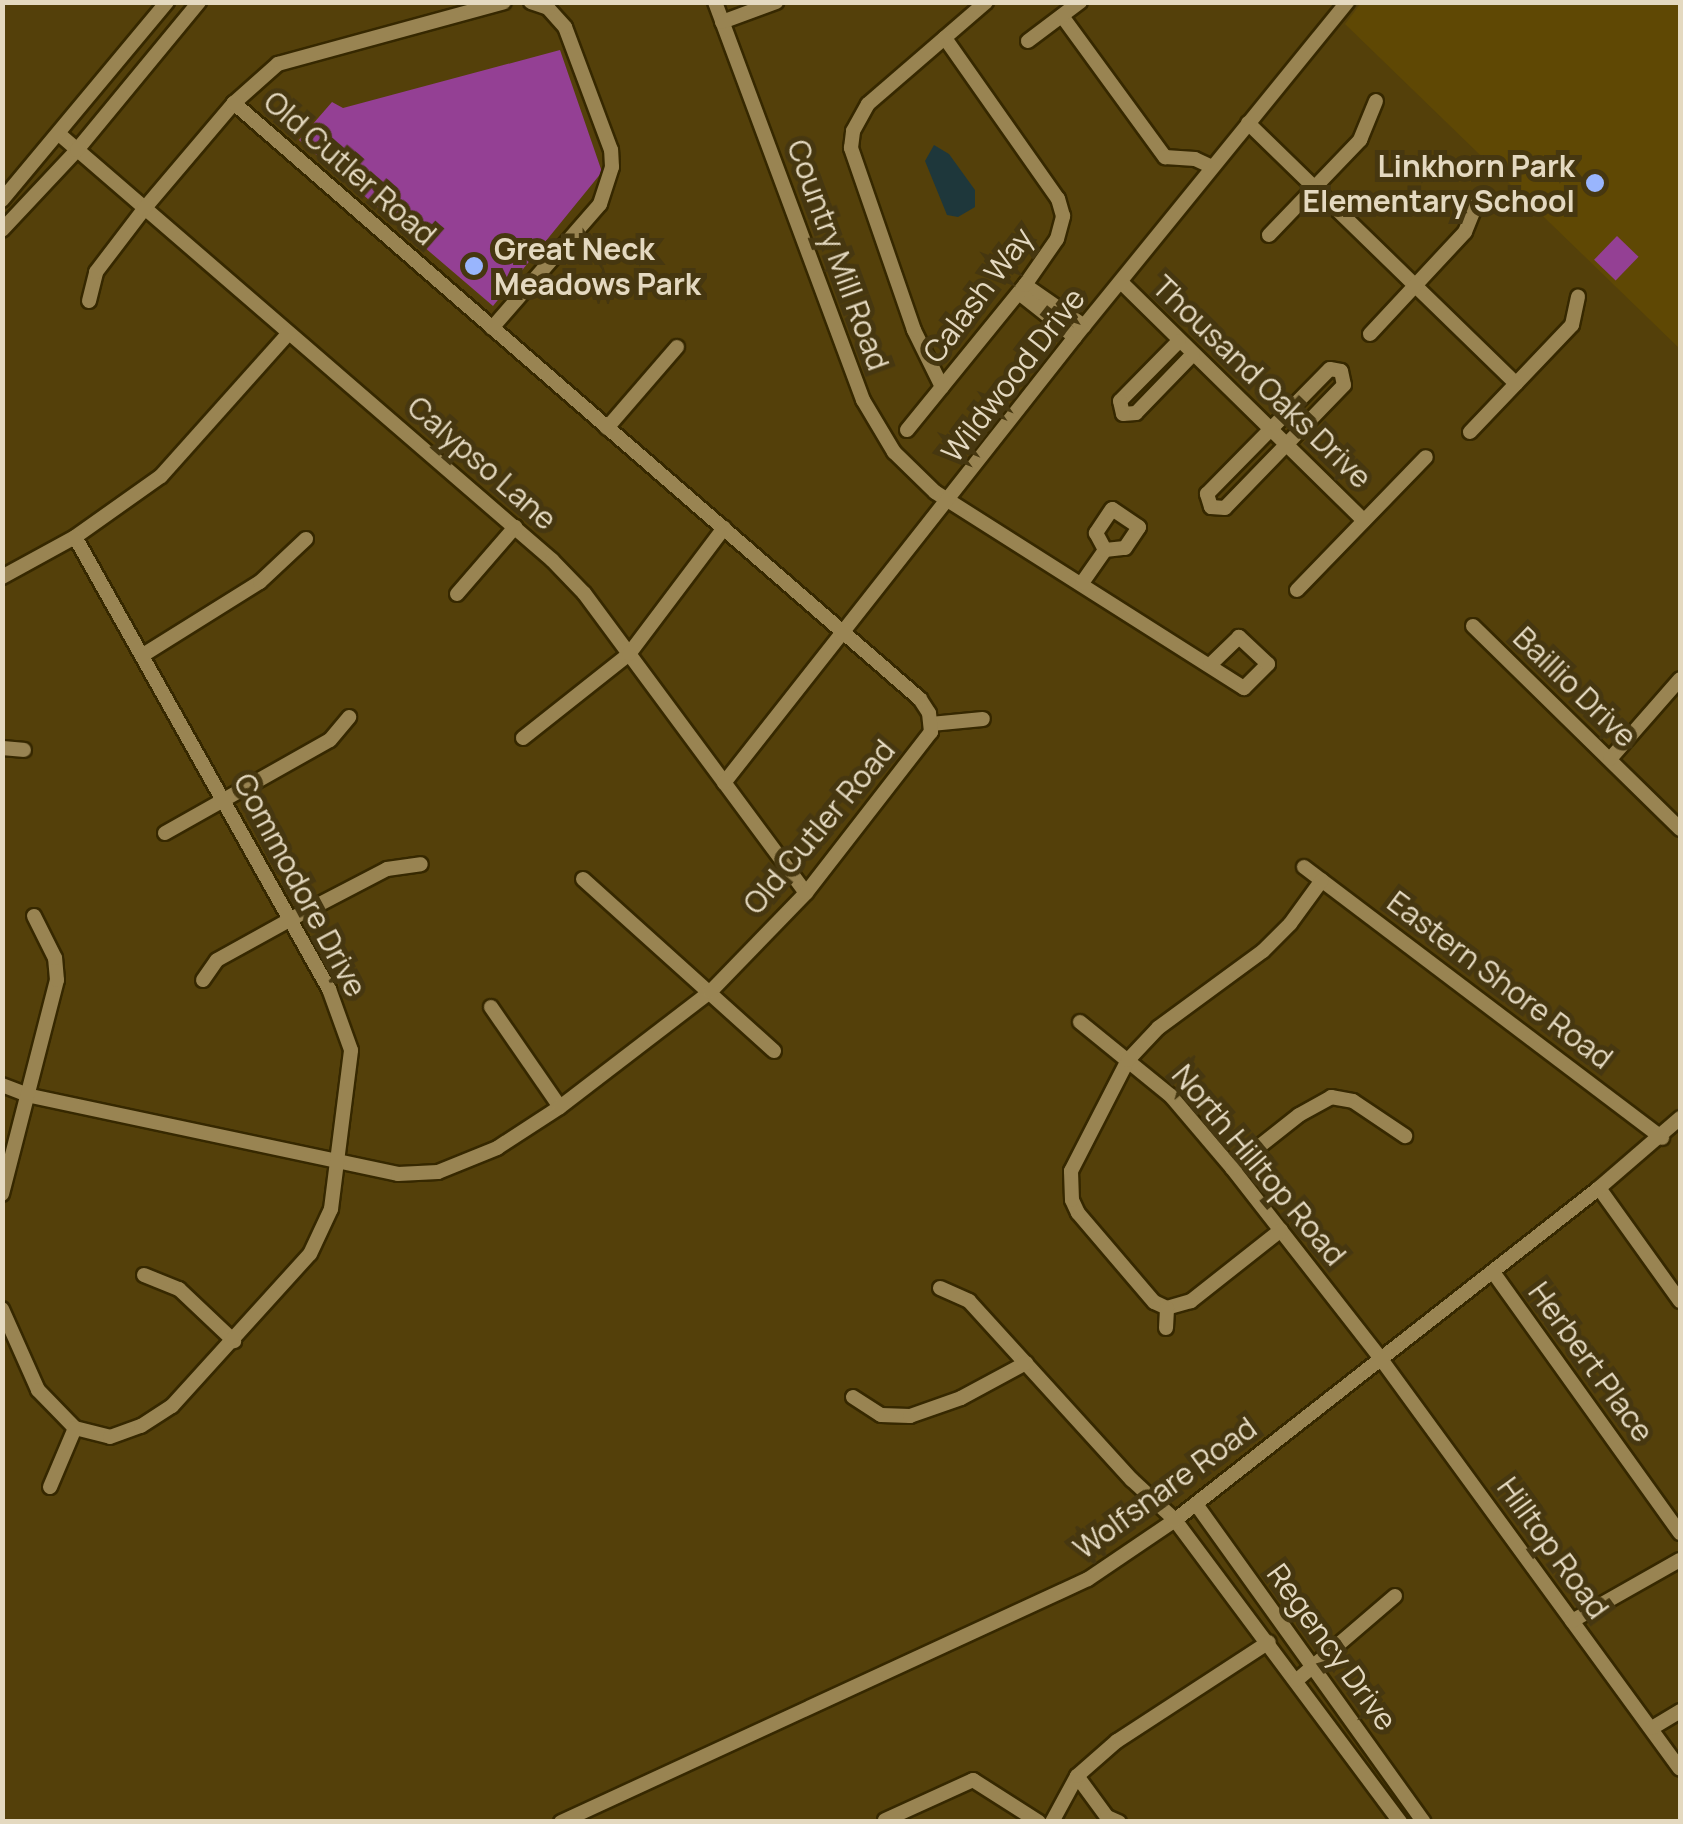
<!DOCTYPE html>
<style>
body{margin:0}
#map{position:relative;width:1683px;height:1824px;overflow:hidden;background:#54400a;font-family:Manrope,sans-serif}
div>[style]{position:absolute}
.built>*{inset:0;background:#5f4804}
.green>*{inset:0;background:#944094;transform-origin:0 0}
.water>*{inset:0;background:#1e373b}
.roads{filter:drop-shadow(2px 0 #362800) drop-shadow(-2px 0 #362800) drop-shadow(0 2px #362800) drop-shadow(0 -2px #362800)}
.minor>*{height:14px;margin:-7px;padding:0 7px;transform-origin:7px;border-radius:7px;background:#998452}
.dots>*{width:28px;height:28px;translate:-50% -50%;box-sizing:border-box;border:5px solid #463710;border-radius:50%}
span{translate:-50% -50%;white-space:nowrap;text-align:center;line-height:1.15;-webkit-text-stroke:10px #463710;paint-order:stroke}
.poi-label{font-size:30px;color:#e4d9c0;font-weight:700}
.right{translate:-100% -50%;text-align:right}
.left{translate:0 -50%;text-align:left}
.street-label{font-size:30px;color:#e4d9c0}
.frame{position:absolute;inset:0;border:5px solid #e4d9c0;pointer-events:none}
</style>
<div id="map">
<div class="built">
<div style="clip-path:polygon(1677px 2px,1680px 6px,1680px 349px,1345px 24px,1361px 3px)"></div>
</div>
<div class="green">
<div style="clip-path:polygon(560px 50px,602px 172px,493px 306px,299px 140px,332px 102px,343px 108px)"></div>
<div style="left:1617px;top:236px;width:30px;height:33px;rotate:44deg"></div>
</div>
<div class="water">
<div style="clip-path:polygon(934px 145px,949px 154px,975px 190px,975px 207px,958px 217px,947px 215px,925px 161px)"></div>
</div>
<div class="roads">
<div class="minor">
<div style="left:715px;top:2px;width:425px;rotate:69.6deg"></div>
<div style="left:863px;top:400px;width:61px;rotate:59.2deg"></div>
<div style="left:894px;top:452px;width:57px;rotate:44.3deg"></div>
<div style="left:935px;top:492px;width:366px;rotate:32.4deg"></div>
<div style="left:1244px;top:688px;width:34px;rotate:-45deg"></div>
<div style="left:1268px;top:664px;width:40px;rotate:-137deg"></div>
<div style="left:1239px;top:637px;width:40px;rotate:136deg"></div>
<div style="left:1062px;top:16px;width:175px;rotate:53.9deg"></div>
<div style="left:1165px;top:157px;width:30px;rotate:4deg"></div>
<div style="left:1195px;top:159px;width:19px;rotate:25deg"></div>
<div style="left:722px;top:22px;width:58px;rotate:-20.3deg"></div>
<div style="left:1028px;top:41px;width:65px;rotate:-36.9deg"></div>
<div style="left:1248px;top:123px;width:374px;rotate:44.2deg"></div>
<div style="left:59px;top:134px;width:652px;rotate:40.83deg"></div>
<div style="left:552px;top:560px;width:46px;rotate:45.9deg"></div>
<div style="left:584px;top:593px;width:373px;rotate:53.5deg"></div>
<div style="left:2px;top:200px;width:258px;rotate:-50.2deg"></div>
<div style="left:2px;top:230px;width:110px;rotate:-46.8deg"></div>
<div style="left:77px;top:150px;width:192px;rotate:-50.5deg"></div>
<div style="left:1269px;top:235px;width:132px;rotate:-46.2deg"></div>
<div style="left:1360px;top:140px;width:42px;rotate:-67.7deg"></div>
<div style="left:1122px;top:283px;width:339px;rotate:44.5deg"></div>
<div style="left:1025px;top:285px;width:72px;rotate:34.8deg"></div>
<div style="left:1019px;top:293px;width:71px;rotate:38.2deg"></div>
<div style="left:89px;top:301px;width:30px;rotate:-76deg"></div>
<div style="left:96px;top:272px;width:79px;rotate:-52.7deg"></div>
<div style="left:144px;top:209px;width:139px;rotate:-49.7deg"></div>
<div style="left:234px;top:103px;width:59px;rotate:-41.6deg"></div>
<div style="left:278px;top:64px;width:234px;rotate:-15.3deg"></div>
<div style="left:492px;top:328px;width:164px;rotate:-48.9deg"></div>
<div style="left:600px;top:204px;width:39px;rotate:-72deg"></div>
<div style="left:612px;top:167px;width:17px;rotate:-93deg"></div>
<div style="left:611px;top:150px;width:131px;rotate:-110.5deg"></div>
<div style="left:565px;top:27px;width:25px;rotate:-132deg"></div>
<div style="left:548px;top:8px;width:18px;rotate:-161deg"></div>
<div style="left:1370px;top:334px;width:139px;rotate:-47deg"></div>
<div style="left:1465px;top:232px;width:37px;rotate:-68deg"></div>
<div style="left:1179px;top:341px;width:84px;rotate:134.5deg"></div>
<div style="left:1120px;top:401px;width:13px;rotate:77deg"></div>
<div style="left:1123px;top:414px;width:13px;rotate:-4deg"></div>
<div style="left:1136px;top:413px;width:82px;rotate:-46deg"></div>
<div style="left:1330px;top:369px;width:11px;rotate:10deg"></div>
<div style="left:1341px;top:371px;width:14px;rotate:78deg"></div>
<div style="left:1344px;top:385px;width:171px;rotate:134.1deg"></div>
<div style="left:1225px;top:508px;width:14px;rotate:-176deg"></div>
<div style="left:1211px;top:507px;width:14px;rotate:-107deg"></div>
<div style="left:1207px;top:494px;width:175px;rotate:-45.5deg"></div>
<div style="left:942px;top:387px;width:64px;rotate:-116.2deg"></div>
<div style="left:914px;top:330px;width:193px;rotate:-109.1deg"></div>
<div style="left:851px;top:148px;width:17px;rotate:-83deg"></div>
<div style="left:853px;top:131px;width:31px;rotate:-61deg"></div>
<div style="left:868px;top:104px;width:156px;rotate:-40.8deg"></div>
<div style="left:607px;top:428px;width:107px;rotate:-49.2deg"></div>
<div style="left:907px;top:430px;width:187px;rotate:-50.9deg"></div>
<div style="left:1025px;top:285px;width:56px;rotate:-55.2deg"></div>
<div style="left:1057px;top:239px;width:24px;rotate:-75deg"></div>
<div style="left:1063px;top:216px;width:18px;rotate:-106deg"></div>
<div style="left:1058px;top:199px;width:197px;rotate:-125.1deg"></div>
<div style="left:1470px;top:432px;width:148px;rotate:-46.4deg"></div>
<div style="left:1572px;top:325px;width:29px;rotate:-78deg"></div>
<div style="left:2px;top:577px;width:83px;rotate:-28.7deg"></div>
<div style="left:75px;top:537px;width:105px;rotate:-35.3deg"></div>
<div style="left:161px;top:476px;width:191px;rotate:-48.2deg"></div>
<div style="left:1082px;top:583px;width:40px;rotate:-55.1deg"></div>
<div style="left:1105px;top:550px;width:20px;rotate:-6deg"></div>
<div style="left:1125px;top:548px;width:25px;rotate:-56deg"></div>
<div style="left:1139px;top:527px;width:32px;rotate:-146deg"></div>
<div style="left:1112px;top:509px;width:29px;rotate:124deg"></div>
<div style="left:1096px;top:533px;width:19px;rotate:62deg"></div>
<div style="left:1297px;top:590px;width:185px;rotate:-45.9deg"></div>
<div style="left:457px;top:594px;width:89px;rotate:-49.1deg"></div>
<div style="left:1473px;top:626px;width:290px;rotate:44.4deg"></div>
<div style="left:143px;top:655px;width:138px;rotate:-32deg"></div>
<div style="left:260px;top:582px;width:63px;rotate:-43.1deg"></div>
<div style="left:931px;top:724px;width:52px;rotate:-5.5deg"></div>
<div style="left:523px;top:738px;width:135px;rotate:-38.4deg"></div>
<div style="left:629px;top:654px;width:158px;rotate:-53deg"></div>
<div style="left:2px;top:748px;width:22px;rotate:5deg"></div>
<div style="left:1610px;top:759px;width:106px;rotate:-48.8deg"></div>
<div style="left:724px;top:783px;width:568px;rotate:-51.8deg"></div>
<div style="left:1075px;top:337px;width:432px;rotate:-50.9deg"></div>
<div style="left:165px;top:833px;width:189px;rotate:-29.4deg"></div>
<div style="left:330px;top:740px;width:30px;rotate:-50deg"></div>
<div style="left:1304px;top:867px;width:449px;rotate:37.1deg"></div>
<div style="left:583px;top:879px;width:257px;rotate:42deg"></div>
<div style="left:203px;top:980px;width:24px;rotate:-55deg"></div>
<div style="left:217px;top:960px;width:85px;rotate:-29deg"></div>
<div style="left:291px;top:919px;width:108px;rotate:-27.5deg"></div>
<div style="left:387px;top:869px;width:34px;rotate:-8deg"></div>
<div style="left:491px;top:1007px;width:121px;rotate:55.4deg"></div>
<div style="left:1080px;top:1022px;width:117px;rotate:39.1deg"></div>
<div style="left:1171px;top:1096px;width:94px;rotate:49.7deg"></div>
<div style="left:1232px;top:1168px;width:242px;rotate:52deg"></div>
<div style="left:1381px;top:1359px;width:507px;rotate:53.9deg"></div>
<div style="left:2px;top:1085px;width:31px;rotate:21deg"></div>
<div style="left:31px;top:1096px;width:375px;rotate:12deg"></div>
<div style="left:398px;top:1174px;width:40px;rotate:-2.9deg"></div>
<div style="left:438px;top:1172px;width:64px;rotate:-22.1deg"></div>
<div style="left:497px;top:1148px;width:75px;rotate:-33.1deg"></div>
<div style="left:560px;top:1107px;width:189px;rotate:-37.5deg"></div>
<div style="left:710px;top:992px;width:138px;rotate:-45.9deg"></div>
<div style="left:806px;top:893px;width:204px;rotate:-52.2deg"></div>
<div style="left:931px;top:732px;width:19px;rotate:-96deg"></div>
<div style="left:929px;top:713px;width:17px;rotate:-123deg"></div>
<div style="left:920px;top:699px;width:909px;rotate:-139.02deg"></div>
<div style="left:1232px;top:1168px;width:85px;rotate:-38.3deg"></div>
<div style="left:1299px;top:1115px;width:37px;rotate:-29deg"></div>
<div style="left:1331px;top:1097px;width:22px;rotate:10deg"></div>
<div style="left:1353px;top:1101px;width:63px;rotate:33.9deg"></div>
<div style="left:1599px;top:1188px;width:139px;rotate:54.4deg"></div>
<div style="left:2px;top:1194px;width:221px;rotate:-75.6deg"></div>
<div style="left:57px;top:980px;width:22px;rotate:-95deg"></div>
<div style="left:55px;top:958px;width:47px;rotate:-116.6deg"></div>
<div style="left:1281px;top:1230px;width:115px;rotate:141.7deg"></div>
<div style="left:1191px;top:1301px;width:25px;rotate:164deg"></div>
<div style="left:1167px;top:1308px;width:14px;rotate:-155deg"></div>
<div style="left:1154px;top:1302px;width:117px;rotate:-130.5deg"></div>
<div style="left:1078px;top:1213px;width:14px;rotate:-115deg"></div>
<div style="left:1072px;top:1200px;width:29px;rotate:-92deg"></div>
<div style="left:1071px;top:1171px;width:125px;rotate:-62.8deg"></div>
<div style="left:1128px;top:1060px;width:44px;rotate:-46.8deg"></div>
<div style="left:1158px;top:1028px;width:130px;rotate:-36.3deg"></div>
<div style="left:1263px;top:951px;width:38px;rotate:-45deg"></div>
<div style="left:1290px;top:924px;width:54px;rotate:-54deg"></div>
<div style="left:1493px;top:1272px;width:321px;rotate:54.4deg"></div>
<div style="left:144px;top:1275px;width:38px;rotate:22deg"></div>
<div style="left:179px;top:1289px;width:76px;rotate:43.4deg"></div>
<div style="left:940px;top:1288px;width:32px;rotate:24deg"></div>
<div style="left:969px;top:1301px;width:242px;rotate:47.7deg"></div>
<div style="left:1132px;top:1480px;width:59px;rotate:42.9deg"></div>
<div style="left:1175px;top:1520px;width:377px;rotate:53.3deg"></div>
<div style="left:2px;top:1309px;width:89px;rotate:66deg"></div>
<div style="left:38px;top:1390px;width:53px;rotate:45.8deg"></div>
<div style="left:75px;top:1428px;width:36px;rotate:14deg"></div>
<div style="left:110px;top:1437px;width:33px;rotate:-20deg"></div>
<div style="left:141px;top:1426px;width:37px;rotate:-33deg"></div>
<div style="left:172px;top:1406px;width:205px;rotate:-47.8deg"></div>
<div style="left:310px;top:1254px;width:50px;rotate:-65deg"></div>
<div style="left:331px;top:1209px;width:160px;rotate:-82.8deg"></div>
<div style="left:351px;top:1050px;width:65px;rotate:-109.8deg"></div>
<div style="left:329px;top:989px;width:518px;rotate:-119.33deg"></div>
<div style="left:1166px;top:1328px;width:20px;rotate:-87deg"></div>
<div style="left:853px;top:1397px;width:33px;rotate:33deg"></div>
<div style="left:881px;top:1415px;width:29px;rotate:2deg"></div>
<div style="left:910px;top:1416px;width:54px;rotate:-19.4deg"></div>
<div style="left:961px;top:1398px;width:74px;rotate:-28.3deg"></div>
<div style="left:50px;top:1487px;width:64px;rotate:-67deg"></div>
<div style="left:1196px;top:1504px;width:391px;rotate:54.4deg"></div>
<div style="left:1572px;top:1621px;width:124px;rotate:-29.5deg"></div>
<div style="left:1297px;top:1680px;width:129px;rotate:-40.6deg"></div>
<div style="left:1652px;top:1728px;width:33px;rotate:-31deg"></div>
<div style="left:1077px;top:1776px;width:51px;rotate:53.8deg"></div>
<div style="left:1107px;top:1817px;width:13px;rotate:23deg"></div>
<div style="left:885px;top:1820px;width:97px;rotate:-24.4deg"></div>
<div style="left:973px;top:1780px;width:78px;rotate:32.5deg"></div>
<div style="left:561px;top:1822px;width:580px;rotate:-24.75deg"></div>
<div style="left:1088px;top:1579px;width:105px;rotate:-34.1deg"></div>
<div style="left:1175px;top:1520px;width:539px;rotate:-38.06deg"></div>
<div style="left:1599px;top:1188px;width:107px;rotate:-40.8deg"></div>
<div style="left:1052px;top:1822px;width:52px;rotate:-61.5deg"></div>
<div style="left:1077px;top:1776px;width:53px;rotate:-41.2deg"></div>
<div style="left:1117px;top:1741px;width:181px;rotate:-33.1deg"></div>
</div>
</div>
<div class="dots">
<div style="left:1595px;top:183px;background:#99b5fd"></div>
<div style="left:474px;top:266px;background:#99b5fd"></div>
</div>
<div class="poi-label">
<span class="right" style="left:1575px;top:183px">Linkhorn Park<br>Elementary School</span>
<span class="left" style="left:494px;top:266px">Great Neck<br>Meadows Park</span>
</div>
<div class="street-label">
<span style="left:350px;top:168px;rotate:41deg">Old Cutler Road</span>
<span style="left:838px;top:255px;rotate:70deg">Country Mill Road</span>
<span style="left:978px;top:295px;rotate:-53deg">Calash Way</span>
<span style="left:1013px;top:375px;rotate:-52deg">Wildwood Drive</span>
<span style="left:1262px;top:382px;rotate:44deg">Thousand Oaks Drive</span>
<span style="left:482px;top:463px;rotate:41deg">Calypso Lane</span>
<span style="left:1575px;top:687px;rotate:44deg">Baillio Drive</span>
<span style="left:819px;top:827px;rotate:-50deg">Old Cutler Road</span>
<span style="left:300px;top:885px;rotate:62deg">Commodore Drive</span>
<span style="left:1500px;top:980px;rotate:37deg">Eastern Shore Road</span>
<span style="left:1259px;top:1165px;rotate:50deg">North Hilltop Road</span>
<span style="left:1591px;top:1362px;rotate:54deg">Herbert Place</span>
<span style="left:1165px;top:1488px;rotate:-36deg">Wolfsnare Road</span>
<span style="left:1553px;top:1548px;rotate:54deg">Hilltop Road</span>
<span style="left:1332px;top:1647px;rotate:54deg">Regency Drive</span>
</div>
<div class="frame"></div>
</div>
